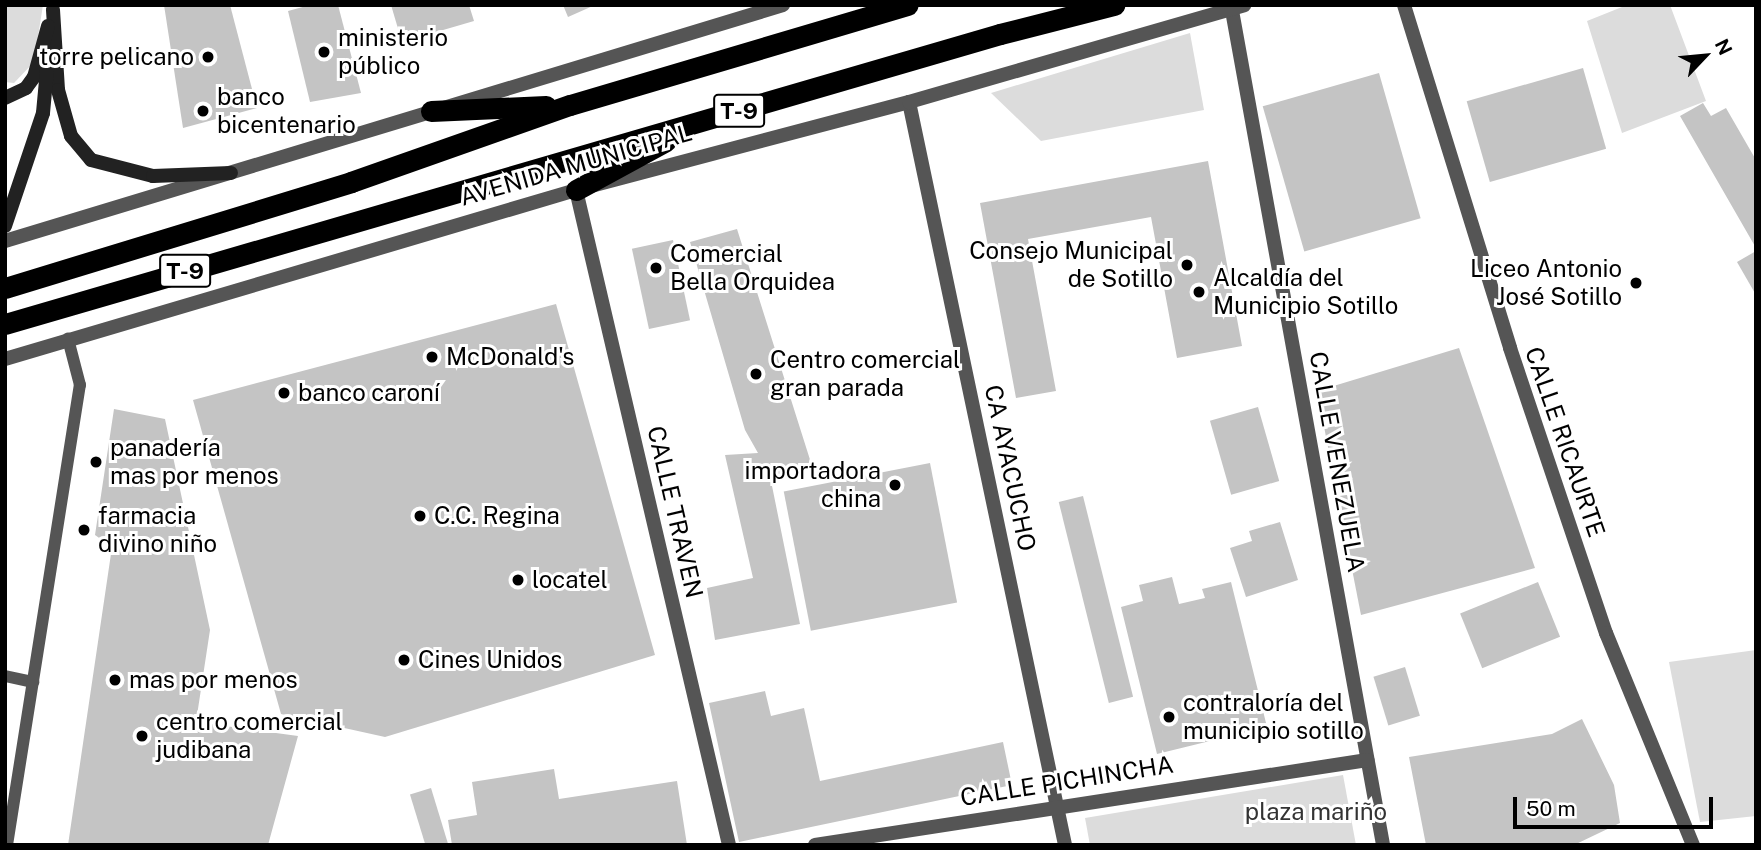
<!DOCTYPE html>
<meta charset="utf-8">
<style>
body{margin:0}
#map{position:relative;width:1761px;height:850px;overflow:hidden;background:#fff;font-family:"Public Sans",sans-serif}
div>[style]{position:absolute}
.green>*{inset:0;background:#dcdcdc}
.building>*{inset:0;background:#c4c4c4;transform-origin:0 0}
.lane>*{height:12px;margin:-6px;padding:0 6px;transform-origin:6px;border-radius:6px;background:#555}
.street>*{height:14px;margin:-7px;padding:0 7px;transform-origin:7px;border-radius:7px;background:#555}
.secondary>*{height:14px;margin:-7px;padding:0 7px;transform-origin:7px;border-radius:7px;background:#222}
.highway>*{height:21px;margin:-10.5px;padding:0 10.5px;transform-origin:10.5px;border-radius:10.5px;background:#000}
.dots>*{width:19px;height:19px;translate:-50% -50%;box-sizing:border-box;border:4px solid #fff;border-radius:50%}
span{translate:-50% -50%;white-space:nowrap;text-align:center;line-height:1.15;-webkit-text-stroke:6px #fff;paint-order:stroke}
.shield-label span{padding:2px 5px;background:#fff;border:2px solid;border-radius:5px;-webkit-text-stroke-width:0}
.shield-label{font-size:23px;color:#000;font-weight:700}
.poi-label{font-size:24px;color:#000}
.left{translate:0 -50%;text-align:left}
.right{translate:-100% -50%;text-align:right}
.street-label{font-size:24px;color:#000}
.park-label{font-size:24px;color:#333}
.frame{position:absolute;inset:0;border:7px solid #000;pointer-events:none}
.north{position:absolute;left:1670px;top:21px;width:70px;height:70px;-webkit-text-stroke:5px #fff;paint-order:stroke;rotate:64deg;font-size:19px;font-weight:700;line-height:28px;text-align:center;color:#000}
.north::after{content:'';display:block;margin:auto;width:24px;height:32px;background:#000;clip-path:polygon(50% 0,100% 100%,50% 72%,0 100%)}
.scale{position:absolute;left:1513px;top:797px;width:200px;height:32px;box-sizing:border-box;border:4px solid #000;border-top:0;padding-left:9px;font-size:21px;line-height:24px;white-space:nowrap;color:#000;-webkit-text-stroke:5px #fff;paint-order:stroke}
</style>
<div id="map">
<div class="green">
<div style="clip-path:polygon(5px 5px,43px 5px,34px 62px,14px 83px,5px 82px)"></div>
<div style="clip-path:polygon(1627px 5px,1670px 5px,1706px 101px,1622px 133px,1587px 21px)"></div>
<div style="clip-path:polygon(1190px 33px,1204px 110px,1041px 141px,991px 93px)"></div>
<div style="clip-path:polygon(1756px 650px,1756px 816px,1700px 822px,1669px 662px)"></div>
<div style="clip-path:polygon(1343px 775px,1356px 845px,1090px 845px,1085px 818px)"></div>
</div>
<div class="building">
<div style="clip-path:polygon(164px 5px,230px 5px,257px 108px,183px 128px)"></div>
<div style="clip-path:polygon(310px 5px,338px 5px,361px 93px,310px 102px,288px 11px)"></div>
<div style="clip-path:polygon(391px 5px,469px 5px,474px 21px,402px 42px)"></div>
<div style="clip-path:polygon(563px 5px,595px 5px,568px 17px)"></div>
<div style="left:1583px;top:68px;width:84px;height:121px;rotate:74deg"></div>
<div style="left:1379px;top:73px;width:151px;height:121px;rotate:74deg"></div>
<div style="clip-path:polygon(1703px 103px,1711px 116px,1726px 108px,1756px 160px,1756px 248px,1680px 116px)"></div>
<div style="clip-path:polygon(1208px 161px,1242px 346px,1177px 358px,1151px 217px,1028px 239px,1056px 391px,1016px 398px,980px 203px)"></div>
<div style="clip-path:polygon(737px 229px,812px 466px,770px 476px,800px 624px,715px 640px,707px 588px,753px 578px,725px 455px,758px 453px,745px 430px,690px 242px)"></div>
<div style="left:673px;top:240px;width:82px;height:42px;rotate:78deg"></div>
<div style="clip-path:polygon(1756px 251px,1756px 295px,1737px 262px)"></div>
<div style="clip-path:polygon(556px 304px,655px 655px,385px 737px,281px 714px,193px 400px)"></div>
<div style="clip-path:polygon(1459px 348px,1535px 568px,1361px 615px,1317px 391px)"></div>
<div style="left:1258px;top:407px;width:77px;height:50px;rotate:74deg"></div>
<div style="clip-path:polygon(114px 409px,165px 419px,210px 630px,196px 722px,298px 736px,268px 845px,68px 845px,112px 547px,95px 535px)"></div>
<div style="left:930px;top:463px;width:142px;height:149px;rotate:79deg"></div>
<div style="left:1083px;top:496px;width:207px;height:25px;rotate:76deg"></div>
<div style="clip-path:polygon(1280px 522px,1298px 580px,1246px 597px,1230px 548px,1252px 541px,1249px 531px)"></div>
<div style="clip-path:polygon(1172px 577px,1179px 604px,1205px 598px,1202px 589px,1231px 582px,1267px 727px,1157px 754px,1121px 607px,1143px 601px,1139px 585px)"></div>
<div style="left:1538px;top:582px;width:59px;height:84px;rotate:68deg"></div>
<div style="left:1405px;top:667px;width:51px;height:33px;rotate:73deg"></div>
<div style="clip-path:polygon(765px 691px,771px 716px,804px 708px,820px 781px,1003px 742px,1012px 785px,739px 842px,709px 703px)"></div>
<div style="clip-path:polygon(1582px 719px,1614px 785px,1620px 823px,1574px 845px,1426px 845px,1409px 757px,1552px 734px)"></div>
<div style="clip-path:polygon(554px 769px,559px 799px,677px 781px,687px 845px,452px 845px,448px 820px,477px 815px,472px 782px)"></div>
<div style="left:431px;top:788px;width:59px;height:22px;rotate:73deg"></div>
</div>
<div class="lane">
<div style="left:5px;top:676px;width:29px;rotate:12deg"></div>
<div style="left:7px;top:845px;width:466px;rotate:-81deg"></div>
<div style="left:80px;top:385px;width:48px;rotate:-104.6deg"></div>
</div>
<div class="street">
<div style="left:1231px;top:5px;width:854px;rotate:79.74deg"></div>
<div style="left:1404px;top:5px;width:359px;rotate:72.8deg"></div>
<div style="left:1510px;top:348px;width:301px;rotate:71.4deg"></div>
<div style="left:1606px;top:633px;width:229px;rotate:67.7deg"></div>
<div style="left:909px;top:102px;width:759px;rotate:78.14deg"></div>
<div style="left:576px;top:190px;width:673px;rotate:76.85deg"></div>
<div style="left:5px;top:241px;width:813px;rotate:-16.87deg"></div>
<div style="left:5px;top:359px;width:595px;rotate:-16.49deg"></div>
<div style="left:576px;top:190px;width:344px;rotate:-14.8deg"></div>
<div style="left:909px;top:102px;width:349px;rotate:-16.1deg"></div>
<div style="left:815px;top:845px;width:559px;rotate:-8.75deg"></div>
</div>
<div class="secondary">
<div style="left:53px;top:10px;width:80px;rotate:86.4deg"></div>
<div style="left:58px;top:90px;width:48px;rotate:74.2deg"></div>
<div style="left:71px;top:136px;width:31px;rotate:50deg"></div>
<div style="left:91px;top:160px;width:64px;rotate:14.5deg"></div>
<div style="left:153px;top:176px;width:78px;rotate:-2.2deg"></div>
<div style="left:5px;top:98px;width:23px;rotate:-25deg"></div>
<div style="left:26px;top:88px;width:14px;rotate:-54deg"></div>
<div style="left:34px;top:77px;width:53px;rotate:-74.6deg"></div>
<div style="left:5px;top:226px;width:119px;rotate:-71.4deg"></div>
<div style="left:43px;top:113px;width:54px;rotate:-84.7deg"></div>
</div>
<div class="highway">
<div style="left:431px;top:111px;width:115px;rotate:-2.5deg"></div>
<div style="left:576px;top:190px;width:102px;rotate:-28.6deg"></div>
<div style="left:5px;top:288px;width:362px;rotate:-17deg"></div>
<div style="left:351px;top:182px;width:232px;rotate:-19.4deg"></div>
<div style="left:570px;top:105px;width:352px;rotate:-16.5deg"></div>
<div style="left:5px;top:324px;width:1036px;rotate:-16.25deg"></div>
<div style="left:1000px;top:34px;width:118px;rotate:-14.3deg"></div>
</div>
<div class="dots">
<div style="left:324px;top:52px;background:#000"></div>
<div style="left:208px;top:57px;background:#000"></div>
<div style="left:203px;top:111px;background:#000"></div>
<div style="left:1187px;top:265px;background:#000"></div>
<div style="left:656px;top:268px;background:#000"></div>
<div style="left:1636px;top:283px;background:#000"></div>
<div style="left:1199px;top:292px;background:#000"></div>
<div style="left:432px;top:357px;background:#000"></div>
<div style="left:756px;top:374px;background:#000"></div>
<div style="left:284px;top:393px;background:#000"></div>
<div style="left:96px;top:462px;background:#000"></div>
<div style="left:895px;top:485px;background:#000"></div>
<div style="left:420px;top:516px;background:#000"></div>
<div style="left:84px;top:530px;background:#000"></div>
<div style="left:518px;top:580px;background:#000"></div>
<div style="left:404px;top:660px;background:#000"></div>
<div style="left:115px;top:680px;background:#000"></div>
<div style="left:1169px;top:717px;background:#000"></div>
<div style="left:142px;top:736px;background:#000"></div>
</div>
<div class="shield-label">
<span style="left:739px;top:111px">T-9</span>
<span style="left:185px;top:271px">T-9</span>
</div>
<div class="poi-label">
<span class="left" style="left:338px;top:52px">ministerio<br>público</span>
<span class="right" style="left:194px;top:57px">torre pelicano</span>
<span class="left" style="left:217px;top:111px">banco<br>bicentenario</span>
<span class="right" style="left:1173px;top:265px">Consejo Municipal<br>de Sotillo</span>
<span class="left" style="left:670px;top:268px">Comercial<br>Bella Orquidea</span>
<span class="right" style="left:1622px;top:283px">Liceo Antonio<br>José Sotillo</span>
<span class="left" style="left:1213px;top:292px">Alcaldía del<br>Municipio Sotillo</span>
<span class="left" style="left:446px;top:357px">McDonald's</span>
<span class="left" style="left:770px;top:374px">Centro comercial<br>gran parada</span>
<span class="left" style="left:298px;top:393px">banco caroní</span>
<span class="left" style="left:110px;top:462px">panadería<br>mas por menos</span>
<span class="right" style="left:881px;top:485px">importadora<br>china</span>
<span class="left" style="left:98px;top:530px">farmacia<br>divino niño</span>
<span class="left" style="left:434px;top:516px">C.C. Regina</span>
<span class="left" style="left:532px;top:580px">locatel</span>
<span class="left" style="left:418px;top:660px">Cines Unidos</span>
<span class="left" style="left:129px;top:680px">mas por menos</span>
<span class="left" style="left:1183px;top:717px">contraloría del<br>municipio sotillo</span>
<span class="left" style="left:156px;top:736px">centro comercial<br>judibana</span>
</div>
<div class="street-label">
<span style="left:576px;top:165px;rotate:-16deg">AVENIDA MUNICIPAL</span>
<span style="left:1565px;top:442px;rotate:71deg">CALLE RICAURTE</span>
<span style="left:1337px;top:462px;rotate:80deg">CALLE VENEZUELA</span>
<span style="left:1010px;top:468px;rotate:78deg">CA AYACUCHO</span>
<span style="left:675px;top:512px;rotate:77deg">CALLE TRAVEN</span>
<span style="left:1067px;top:781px;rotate:-9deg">CALLE PICHINCHA</span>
</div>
<div class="park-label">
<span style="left:1316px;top:812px">plaza mariño</span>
</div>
<div class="frame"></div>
<div class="north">N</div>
<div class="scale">50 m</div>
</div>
